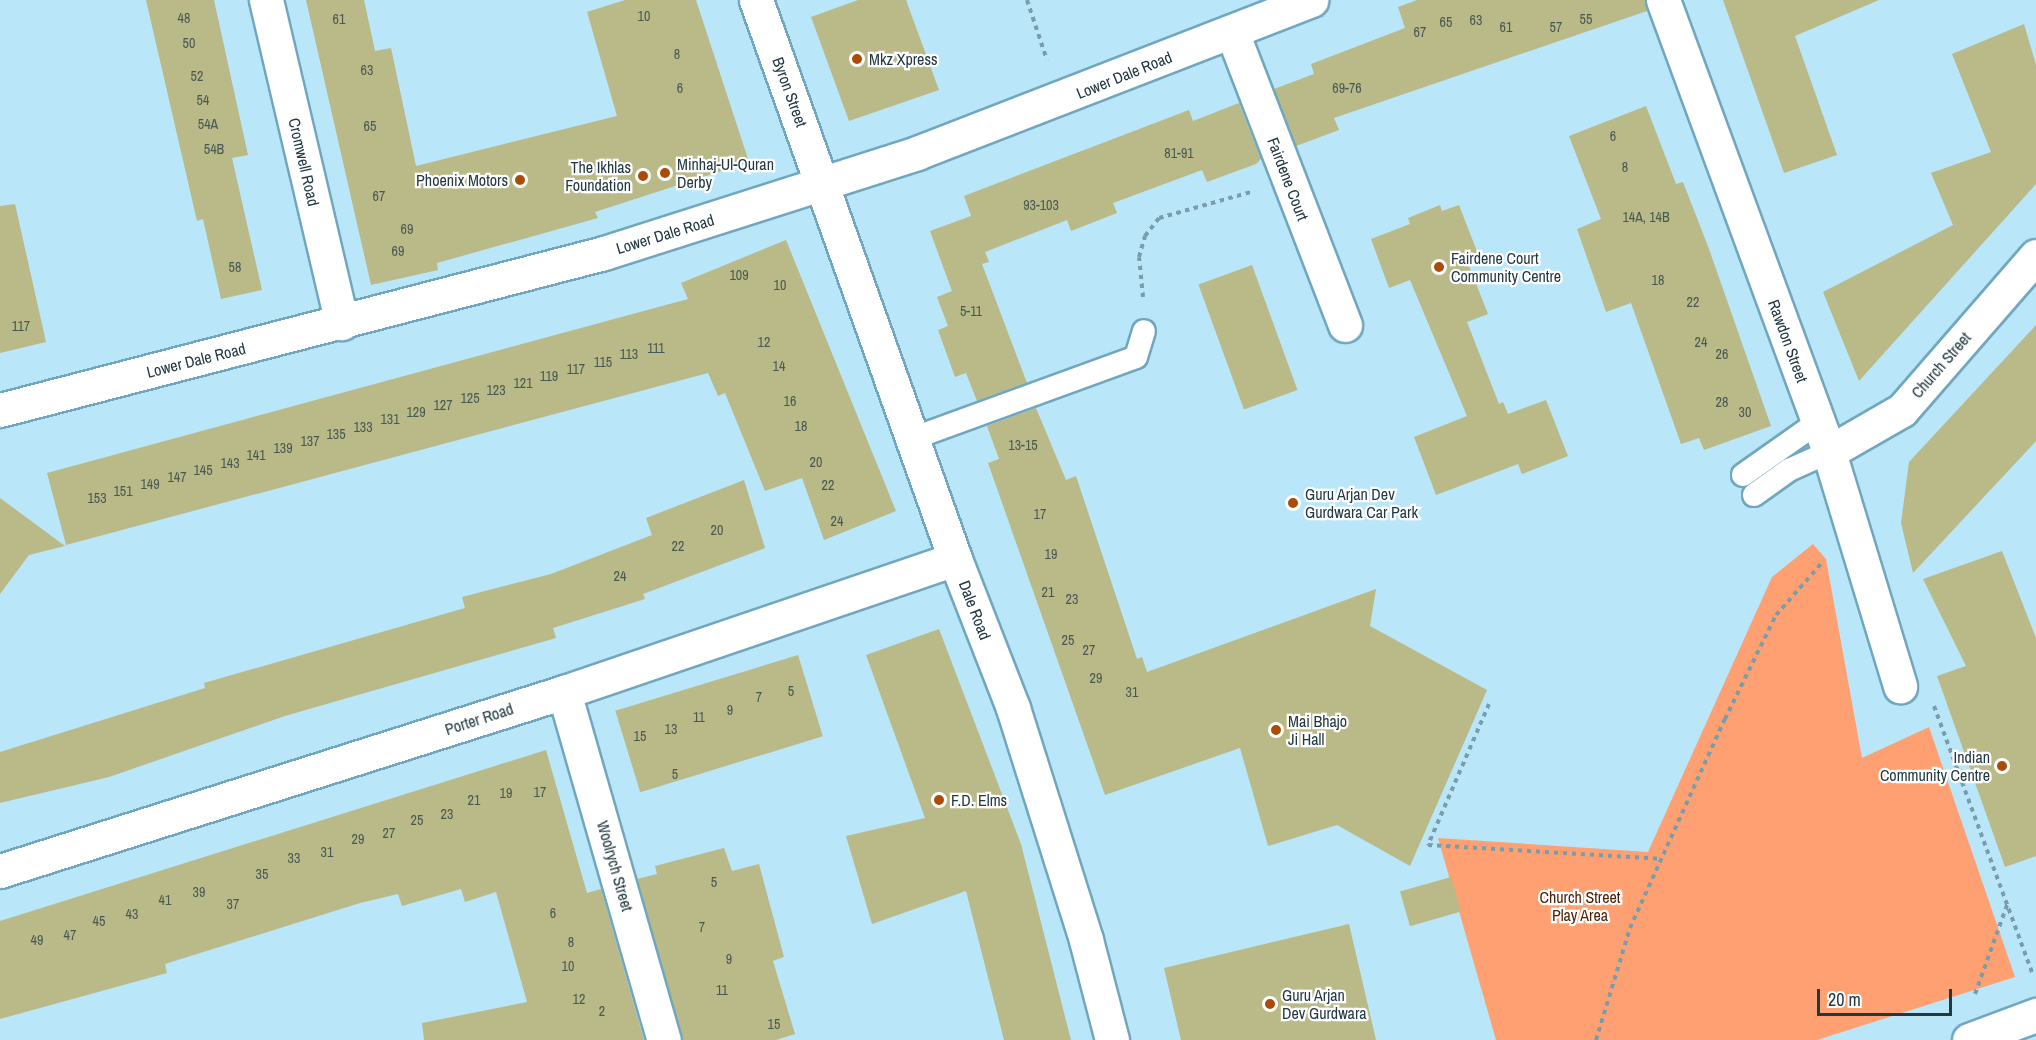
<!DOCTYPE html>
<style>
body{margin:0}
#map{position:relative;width:2036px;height:1040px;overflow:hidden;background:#b9e6f9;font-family:"Archivo Narrow",sans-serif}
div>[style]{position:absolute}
.green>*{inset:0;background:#fea071}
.building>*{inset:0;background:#bab988;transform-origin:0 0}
.path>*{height:4px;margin-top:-2px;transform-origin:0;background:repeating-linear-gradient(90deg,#799dab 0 4.5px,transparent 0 9px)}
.roads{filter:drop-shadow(2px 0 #71a7be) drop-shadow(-2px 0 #71a7be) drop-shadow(0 2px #71a7be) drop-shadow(0 -2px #71a7be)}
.service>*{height:22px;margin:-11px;padding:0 11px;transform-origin:11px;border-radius:11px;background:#fff}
.minor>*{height:33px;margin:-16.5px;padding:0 16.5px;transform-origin:16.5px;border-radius:16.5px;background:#fff}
.tertiary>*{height:33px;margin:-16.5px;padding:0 16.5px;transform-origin:16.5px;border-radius:16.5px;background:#fff}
.dots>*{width:16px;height:16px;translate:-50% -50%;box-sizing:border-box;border:3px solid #fff;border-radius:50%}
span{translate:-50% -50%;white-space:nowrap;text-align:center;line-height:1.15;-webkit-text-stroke:4.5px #fff;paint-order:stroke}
.number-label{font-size:14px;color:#485954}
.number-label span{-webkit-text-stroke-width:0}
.poi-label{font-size:16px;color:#223942}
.left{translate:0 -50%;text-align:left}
.right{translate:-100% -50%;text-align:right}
.street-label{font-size:16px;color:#223942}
.park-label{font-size:16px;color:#4f2106}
.scale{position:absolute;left:1817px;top:989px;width:135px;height:27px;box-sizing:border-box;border:3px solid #223942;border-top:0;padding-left:8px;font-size:18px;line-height:21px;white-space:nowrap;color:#223942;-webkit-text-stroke:4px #fff;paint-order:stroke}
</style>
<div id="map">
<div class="green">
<div style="clip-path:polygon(1813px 544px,1826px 559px,1862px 758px,1929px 727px,2015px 977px,1817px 1040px,1496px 1040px,1438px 838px,1648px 852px,1772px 577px)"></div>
</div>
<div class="building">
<div style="clip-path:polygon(146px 0,214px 0,248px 155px,232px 158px,262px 290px,221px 299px,203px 219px,197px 221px)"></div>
<div style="clip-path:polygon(306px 0,364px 0,375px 51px,391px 48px,416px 166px,617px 116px,587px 12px,625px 0,696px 0,749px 162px,595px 212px,598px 218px,437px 263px,438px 270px,371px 285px)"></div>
<div style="clip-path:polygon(858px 0,906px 0,939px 90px,849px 121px,811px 17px)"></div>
<div style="clip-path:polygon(1417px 0,1645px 0,1647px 11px,1334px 118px,1339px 130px,1296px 146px,1274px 89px,1314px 74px,1311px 64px,1405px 28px,1398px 7px)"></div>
<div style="clip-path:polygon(1723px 0,1879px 0,1795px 36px,1837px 155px,1784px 173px)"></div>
<div style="clip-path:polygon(2024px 24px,2036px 65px,2036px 184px,1859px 381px,1823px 292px,1953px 225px,1931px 173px,1991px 152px,1952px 54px)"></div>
<div style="clip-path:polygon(1239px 103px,1261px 159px,1256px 164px,1207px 182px,1202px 170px,1113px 203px,1117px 213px,1071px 231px,1067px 220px,985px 252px,989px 262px,982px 264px,1027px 383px,977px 401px,966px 373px,955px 377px,938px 330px,948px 326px,937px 297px,952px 291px,930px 231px,971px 216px,964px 196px,1189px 110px,1193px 121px)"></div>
<div style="clip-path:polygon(1646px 106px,1676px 184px,1683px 182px,1709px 249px,1771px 426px,1704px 450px,1699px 438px,1681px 444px,1631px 303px,1606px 312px,1577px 229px,1601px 219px,1569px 136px)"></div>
<div style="clip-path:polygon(15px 204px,46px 342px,0 353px,0 206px)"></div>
<div style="clip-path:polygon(1440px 205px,1442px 211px,1459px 205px,1478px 254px,1466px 258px,1488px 314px,1467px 322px,1499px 404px,1503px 402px,1508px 414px,1546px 400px,1568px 456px,1522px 474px,1518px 464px,1436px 495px,1414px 437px,1467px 416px,1410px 280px,1389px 288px,1371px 239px,1410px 224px,1408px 218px)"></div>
<div style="clip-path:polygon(786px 240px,896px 511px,824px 540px,802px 478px,765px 491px,725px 393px,718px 396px,708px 373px,66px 545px,47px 473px,688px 299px,681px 283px)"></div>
<div style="left:1252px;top:265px;width:133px;height:57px;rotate:70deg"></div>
<div style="clip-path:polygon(2036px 325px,2036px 441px,1913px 573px,1901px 523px,1909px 462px)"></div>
<div style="clip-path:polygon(1036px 408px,1066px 480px,1076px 476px,1137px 659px,1142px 657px,1147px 672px,1376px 589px,1370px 626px,1487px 690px,1410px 866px,1337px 825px,1268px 846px,1240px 748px,1105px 795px,988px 463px,999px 459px,987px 426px)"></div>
<div style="clip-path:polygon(744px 480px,765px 548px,643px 594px,645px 599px,553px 628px,556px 638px,285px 716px,109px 777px,0 803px,0 752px,205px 688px,204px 683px,465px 608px,462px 597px,551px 574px,652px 535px,646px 518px)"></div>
<div style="clip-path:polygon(0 498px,65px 546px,29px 555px,0 594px)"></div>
<div style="clip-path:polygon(2002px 551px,2036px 638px,2036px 856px,2005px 867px,1937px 676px,1966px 666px,1923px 579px)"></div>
<div style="clip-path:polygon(939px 629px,1021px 844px,1071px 1040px,1004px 1040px,966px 891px,872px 924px,846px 836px,925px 818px,866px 655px)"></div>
<div style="left:798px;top:655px;width:85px;height:191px;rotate:73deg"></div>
<div style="clip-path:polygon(546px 750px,587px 893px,601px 889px,644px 1040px,424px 1040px,422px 1023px,527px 1002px,496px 892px,465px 902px,461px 889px,402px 906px,398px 894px,360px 903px,165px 964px,167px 973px,0 1019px,0 921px)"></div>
<div style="clip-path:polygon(724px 848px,732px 871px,759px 864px,784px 957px,773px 961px,795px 1034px,776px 1040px,682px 1040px,637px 879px,657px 874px,655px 866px)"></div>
<div style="left:1451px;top:877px;width:36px;height:53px;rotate:74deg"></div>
<div style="clip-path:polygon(1349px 924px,1376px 1040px,1181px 1040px,1164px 968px)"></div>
</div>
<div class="path">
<div style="left:1027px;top:0;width:63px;rotate:71.6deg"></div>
<div style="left:1143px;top:297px;width:40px;rotate:-95.7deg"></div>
<div style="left:1139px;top:257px;width:22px;rotate:-74deg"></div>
<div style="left:1145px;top:236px;width:23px;rotate:-52deg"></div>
<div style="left:1159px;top:218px;width:96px;rotate:-15.8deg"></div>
<div style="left:1489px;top:704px;width:154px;rotate:113.4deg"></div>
<div style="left:1428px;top:845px;width:233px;rotate:3.4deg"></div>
<div style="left:1934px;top:706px;width:287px;rotate:69.8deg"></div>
<div style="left:1975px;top:994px;width:95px;rotate:-70.2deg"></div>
<div style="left:1596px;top:1040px;width:117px;rotate:-73.1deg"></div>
<div style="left:1630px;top:928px;width:230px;rotate:-65.6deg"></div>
<div style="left:1725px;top:719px;width:116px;rotate:-63.9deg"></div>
<div style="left:1776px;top:615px;width:68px;rotate:-48.6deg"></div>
</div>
<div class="roads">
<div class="service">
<div style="left:914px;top:438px;width:236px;rotate:-20deg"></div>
<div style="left:1136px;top:357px;width:27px;rotate:-73deg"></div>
<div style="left:1743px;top:475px;width:92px;rotate:-35.2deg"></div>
<div style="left:1754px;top:495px;width:43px;rotate:-35.5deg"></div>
<div style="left:1789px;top:470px;width:44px;rotate:-24.2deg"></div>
</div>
<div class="minor">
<div style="left:266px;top:0;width:332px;rotate:76.8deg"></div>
<div style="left:756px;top:0;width:593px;rotate:70.4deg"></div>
<div style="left:955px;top:559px;width:160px;rotate:68.7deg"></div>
<div style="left:1013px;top:708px;width:243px;rotate:72.5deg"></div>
<div style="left:1086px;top:940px;width:103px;rotate:75.4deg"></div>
<div style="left:1663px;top:0;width:482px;rotate:69.8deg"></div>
<div style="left:1829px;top:452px;width:245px;rotate:73.1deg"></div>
<div style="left:1232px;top:32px;width:314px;rotate:68.9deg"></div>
<div style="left:0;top:410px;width:624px;rotate:-14.57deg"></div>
<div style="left:604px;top:253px;width:329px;rotate:-17.7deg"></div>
<div style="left:917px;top:153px;width:423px;rotate:-21.2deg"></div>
<div style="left:1829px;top:452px;width:84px;rotate:-29.9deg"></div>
<div style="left:1902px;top:410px;width:204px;rotate:-49deg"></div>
<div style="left:564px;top:692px;width:362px;rotate:74deg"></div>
<div style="left:0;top:871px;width:592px;rotate:-17.61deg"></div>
<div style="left:564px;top:692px;width:413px;rotate:-18.8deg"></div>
</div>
<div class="tertiary">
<div style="left:1969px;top:1040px;width:72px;rotate:-20.5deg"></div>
</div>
</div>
<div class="dots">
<div style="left:857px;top:59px;background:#ac4b08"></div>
<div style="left:665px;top:173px;background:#ac4b08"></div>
<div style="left:643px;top:176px;background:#ac4b08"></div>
<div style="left:520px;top:180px;background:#ac4b08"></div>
<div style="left:1439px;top:267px;background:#ac4b08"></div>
<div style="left:1293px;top:503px;background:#ac4b08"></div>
<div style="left:1276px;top:730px;background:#ac4b08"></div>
<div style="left:2002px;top:766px;background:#ac4b08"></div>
<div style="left:939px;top:800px;background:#ac4b08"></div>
<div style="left:1270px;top:1004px;background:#ac4b08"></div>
</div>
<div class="number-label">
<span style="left:644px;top:16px">10</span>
<span style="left:184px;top:18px">48</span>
<span style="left:339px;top:19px">61</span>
<span style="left:1586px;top:19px">55</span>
<span style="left:1476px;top:20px">63</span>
<span style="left:1446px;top:22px">65</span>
<span style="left:1506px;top:27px">61</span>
<span style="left:1556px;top:27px">57</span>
<span style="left:1420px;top:32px">67</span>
<span style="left:189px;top:43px">50</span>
<span style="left:677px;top:54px">8</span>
<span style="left:367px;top:70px">63</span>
<span style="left:197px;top:76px">52</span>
<span style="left:680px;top:88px">6</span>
<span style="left:1347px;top:88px">69-76</span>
<span style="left:203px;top:100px">54</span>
<span style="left:208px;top:124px">54A</span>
<span style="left:370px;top:126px">65</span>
<span style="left:1613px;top:136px">6</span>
<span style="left:214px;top:149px">54B</span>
<span style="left:1179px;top:153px">81-91</span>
<span style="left:1625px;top:167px">8</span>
<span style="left:379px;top:196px">67</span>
<span style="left:1041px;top:205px">93-103</span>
<span style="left:1646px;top:217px">14A, 14B</span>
<span style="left:407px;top:229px">69</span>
<span style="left:398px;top:251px">69</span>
<span style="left:235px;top:267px">58</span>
<span style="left:739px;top:275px">109</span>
<span style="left:1658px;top:280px">18</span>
<span style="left:780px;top:285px">10</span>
<span style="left:1693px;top:302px">22</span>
<span style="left:971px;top:311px">5-11</span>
<span style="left:21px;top:326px">117</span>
<span style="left:764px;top:342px">12</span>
<span style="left:1701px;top:342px">24</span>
<span style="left:656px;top:348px">111</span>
<span style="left:629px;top:354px">113</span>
<span style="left:1722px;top:354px">26</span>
<span style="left:603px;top:362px">115</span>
<span style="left:779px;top:366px">14</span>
<span style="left:576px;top:369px">117</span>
<span style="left:549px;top:376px">119</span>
<span style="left:523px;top:383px">121</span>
<span style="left:496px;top:390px">123</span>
<span style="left:470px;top:398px">125</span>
<span style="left:790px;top:401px">16</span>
<span style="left:1722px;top:402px">28</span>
<span style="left:443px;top:405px">127</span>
<span style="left:416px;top:412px">129</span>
<span style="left:1745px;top:412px">30</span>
<span style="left:390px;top:419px">131</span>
<span style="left:801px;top:426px">18</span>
<span style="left:363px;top:427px">133</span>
<span style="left:336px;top:434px">135</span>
<span style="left:310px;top:441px">137</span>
<span style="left:1023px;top:445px">13-15</span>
<span style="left:283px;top:448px">139</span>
<span style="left:256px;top:455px">141</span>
<span style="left:816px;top:462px">20</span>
<span style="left:230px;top:463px">143</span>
<span style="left:203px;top:470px">145</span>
<span style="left:177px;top:477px">147</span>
<span style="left:150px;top:484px">149</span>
<span style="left:828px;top:485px">22</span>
<span style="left:123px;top:491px">151</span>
<span style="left:97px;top:498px">153</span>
<span style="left:1040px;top:514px">17</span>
<span style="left:837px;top:521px">24</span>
<span style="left:717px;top:530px">20</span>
<span style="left:678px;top:546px">22</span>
<span style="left:1051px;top:554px">19</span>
<span style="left:620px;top:576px">24</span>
<span style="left:1048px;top:592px">21</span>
<span style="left:1072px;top:599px">23</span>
<span style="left:1068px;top:640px">25</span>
<span style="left:1089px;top:650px">27</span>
<span style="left:1096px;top:678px">29</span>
<span style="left:791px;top:691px">5</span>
<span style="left:1132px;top:692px">31</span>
<span style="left:759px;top:697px">7</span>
<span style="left:730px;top:710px">9</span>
<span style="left:699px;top:717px">11</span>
<span style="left:671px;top:729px">13</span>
<span style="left:640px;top:736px">15</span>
<span style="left:675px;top:774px">5</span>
<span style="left:540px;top:792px">17</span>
<span style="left:506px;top:793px">19</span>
<span style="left:474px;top:800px">21</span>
<span style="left:447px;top:814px">23</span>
<span style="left:417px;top:820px">25</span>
<span style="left:389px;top:833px">27</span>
<span style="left:358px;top:839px">29</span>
<span style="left:327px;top:852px">31</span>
<span style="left:294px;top:858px">33</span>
<span style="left:262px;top:874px">35</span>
<span style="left:714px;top:882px">5</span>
<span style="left:199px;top:892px">39</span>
<span style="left:165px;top:900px">41</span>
<span style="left:233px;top:904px">37</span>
<span style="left:553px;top:913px">6</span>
<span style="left:132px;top:914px">43</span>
<span style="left:99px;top:921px">45</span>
<span style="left:702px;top:927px">7</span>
<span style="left:70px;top:935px">47</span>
<span style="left:37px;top:940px">49</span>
<span style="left:571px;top:942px">8</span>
<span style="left:729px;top:959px">9</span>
<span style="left:568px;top:966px">10</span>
<span style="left:722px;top:990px">11</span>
<span style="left:579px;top:999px">12</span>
<span style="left:602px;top:1011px">2</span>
<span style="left:774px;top:1024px">15</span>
</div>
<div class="poi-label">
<span class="left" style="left:869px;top:59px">Mkz Xpress</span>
<span class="left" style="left:677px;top:173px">Minhaj-Ul-Quran<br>Derby</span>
<span class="right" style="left:631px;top:176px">The Ikhlas<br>Foundation</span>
<span class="right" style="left:508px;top:180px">Phoenix Motors</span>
<span class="left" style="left:1451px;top:267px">Fairdene Court<br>Community Centre</span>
<span class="left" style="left:1305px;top:503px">Guru Arjan Dev<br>Gurdwara Car Park</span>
<span class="left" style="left:1288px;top:730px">Mai Bhajo<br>Ji Hall</span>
<span class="right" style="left:1990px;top:766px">Indian<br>Community Centre</span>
<span class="left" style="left:951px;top:800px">F.D. Elms</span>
<span class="left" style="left:1282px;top:1004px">Guru Arjan<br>Dev Gurdwara</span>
</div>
<div class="street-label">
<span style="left:1124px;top:75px;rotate:-22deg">Lower Dale Road</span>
<span style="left:790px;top:92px;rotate:70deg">Byron Street</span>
<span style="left:304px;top:162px;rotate:77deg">Cromwell Road</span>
<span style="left:1288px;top:179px;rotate:69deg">Fairdene Court</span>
<span style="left:665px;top:234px;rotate:-17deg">Lower Dale Road</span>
<span style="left:1788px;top:341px;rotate:70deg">Rawdon Street</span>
<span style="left:196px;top:360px;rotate:-14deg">Lower Dale Road</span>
<span style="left:1941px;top:365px;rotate:-49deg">Church Street</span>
<span style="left:975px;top:610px;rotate:69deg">Dale Road</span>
<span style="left:479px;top:719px;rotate:-18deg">Porter Road</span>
<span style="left:615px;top:866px;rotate:74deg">Woolrych Street</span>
</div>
<div class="park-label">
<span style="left:1580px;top:906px">Church Street<br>Play Area</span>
</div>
<div class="scale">20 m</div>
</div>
